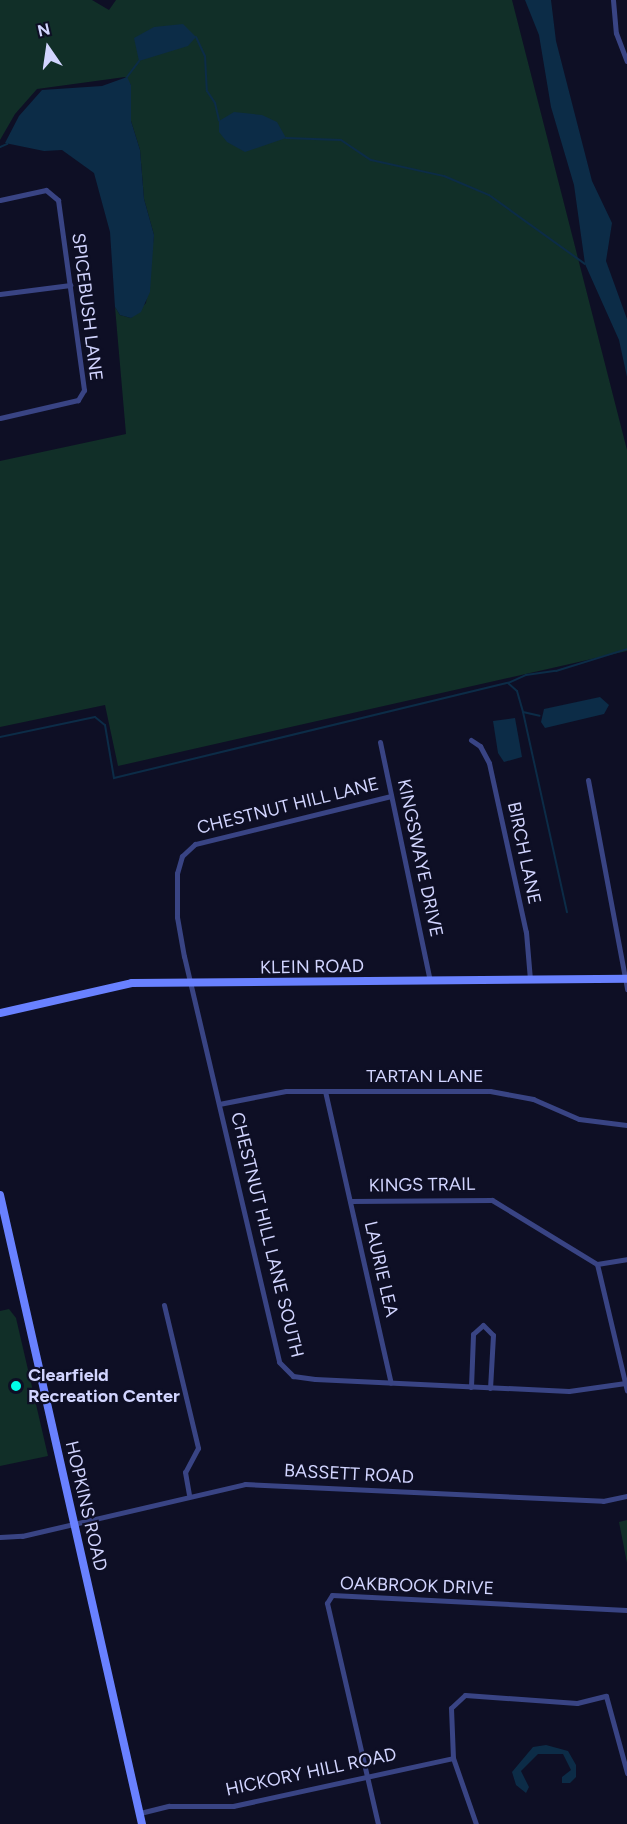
<!DOCTYPE html>
<style>
body{margin:0}
#map{position:relative;width:627px;height:1824px;overflow:hidden;background:#0e0f25;font-family:Figtree,sans-serif}
div>[style]{position:absolute}
.green>*{inset:0;background:#112f28}
.water>*{inset:0;background:#0c2c47}
.stream>*{height:2px;margin:-1px;padding:0 1px;transform-origin:1px;border-radius:1px;background:#0c2c47}
.street>*{height:5px;margin:-2.5px;padding:0 2.5px;transform-origin:2.5px;border-radius:2.5px;background:#394484}
.secondary>*{height:8px;margin:-4px;padding:0 4px;transform-origin:4px;border-radius:4px;background:#6981ff}
.dots>*{width:16px;height:16px;translate:-50% -50%;box-sizing:border-box;border:3px solid #0e0f25;border-radius:50%}
span{translate:-50% -50%;white-space:nowrap;text-align:center;line-height:1.15;-webkit-text-stroke:4.5px #0e0f25;paint-order:stroke}
.street-label{font-size:18px;color:#d2d5ff}
.poi-label{font-size:18px;color:#d2d5ff;font-weight:700}
.left{translate:0 -50%;text-align:left}
.north{position:absolute;left:18px;top:18px;width:60px;height:60px;-webkit-text-stroke:4px #0e0f25;paint-order:stroke;rotate:347deg;font-size:16px;font-weight:700;line-height:24px;text-align:center;color:#d2d5ff}
.north::after{content:'';display:block;margin:auto;width:21px;height:27px;background:#d2d5ff;clip-path:polygon(50% 0,100% 100%,50% 72%,0 100%)}
</style>
<div id="map">
<div class="green">
<div style="clip-path:polygon(0 0,92px 0,109px 10px,116px 0,512px 0,627px 450px,627px 651px,118px 766px,105px 705px,0 727px,0 461px,126px 434px,115px 307px,120px 315px,131px 318px,146px 303px,154px 235px,144px 199px,140px 150px,131px 121px,131px 85px,125px 77px,37px 89px,15px 114px,0 140px)"></div>
<div style="clip-path:polygon(9px 1309px,16px 1318px,48px 1456px,0 1466px,0 1311px)"></div>
<div style="clip-path:polygon(627px 1520px,627px 1563px,619px 1522px)"></div>
</div>
<div class="water">
<div style="clip-path:polygon(525px 0,551px 0,556px 41px,592px 181px,612px 223px,606px 261px,627px 319px,627px 377px,619px 340px,585px 264px,574px 185px,551px 107px,539px 35px)"></div>
<div style="clip-path:polygon(183px 24px,196px 37px,188px 46px,139px 61px,134px 38px,154px 27px)"></div>
<div style="clip-path:polygon(127px 77px,131px 85px,131px 121px,140px 150px,144px 199px,154px 235px,150px 292px,141px 312px,131px 318px,120px 315px,115px 307px,110px 232px,94px 173px,62px 150px,44px 151px,5px 143px,19px 116px,42px 90px,102px 86px)"></div>
<div style="clip-path:polygon(234px 112px,262px 115px,277px 122px,286px 138px,245px 152px,227px 142px,219px 132px,219px 121px)"></div>
<div style="clip-path:polygon(600px 697px,609px 705px,604px 714px,545px 728px,541px 722px,544px 709px)"></div>
<div style="clip-path:polygon(515px 718px,522px 757px,504px 762px,498px 753px,493px 721px)"></div>
<div style="clip-path:polygon(546px 1745px,568px 1751px,576px 1765px,576px 1777px,570px 1783px,562px 1783px,562px 1777px,571px 1770px,563px 1754px,538px 1754px,521px 1771px,529px 1787px,526px 1793px,516px 1785px,512px 1772px,533px 1747px)"></div>
</div>
<div class="stream">
<div style="left:196px;top:37px;width:21px;rotate:65deg"></div>
<div style="left:205px;top:56px;width:35px;rotate:87deg"></div>
<div style="left:207px;top:91px;width:14px;rotate:56deg"></div>
<div style="left:215px;top:103px;width:18px;rotate:77deg"></div>
<div style="left:127px;top:77px;width:20px;rotate:-53deg"></div>
<div style="left:286px;top:138px;width:55px;rotate:2.1deg"></div>
<div style="left:341px;top:140px;width:36px;rotate:34deg"></div>
<div style="left:371px;top:160px;width:75px;rotate:12.4deg"></div>
<div style="left:444px;top:176px;width:49px;rotate:22.9deg"></div>
<div style="left:489px;top:195px;width:118px;rotate:35.7deg"></div>
<div style="left:0;top:147px;width:8px;rotate:-23deg"></div>
<div style="left:508px;top:683px;width:20px;rotate:-24deg"></div>
<div style="left:526px;top:675px;width:30px;rotate:-8deg"></div>
<div style="left:556px;top:671px;width:74px;rotate:-17.2deg"></div>
<div style="left:523px;top:712px;width:17px;rotate:13deg"></div>
<div style="left:0;top:737px;width:97px;rotate:-11.9deg"></div>
<div style="left:95px;top:717px;width:13px;rotate:39deg"></div>
<div style="left:105px;top:725px;width:54px;rotate:80.4deg"></div>
<div style="left:114px;top:778px;width:405px;rotate:-13.6deg"></div>
<div style="left:508px;top:683px;width:12px;rotate:42deg"></div>
<div style="left:517px;top:691px;width:22px;rotate:74deg"></div>
<div style="left:523px;top:712px;width:205px;rotate:77.6deg"></div>
</div>
<div class="street">
<div style="left:613px;top:0;width:33px;rotate:85deg"></div>
<div style="left:616px;top:33px;width:30px;rotate:69deg"></div>
<div style="left:0;top:200px;width:47px;rotate:-12.3deg"></div>
<div style="left:46px;top:190px;width:16px;rotate:40deg"></div>
<div style="left:58px;top:200px;width:192px;rotate:82.2deg"></div>
<div style="left:84px;top:390px;width:12px;rotate:121deg"></div>
<div style="left:78px;top:400px;width:80px;rotate:167deg"></div>
<div style="left:0;top:294px;width:71px;rotate:-7.3deg"></div>
<div style="left:471px;top:740px;width:11px;rotate:34deg"></div>
<div style="left:480px;top:746px;width:19px;rotate:62deg"></div>
<div style="left:489px;top:763px;width:173px;rotate:77.7deg"></div>
<div style="left:526px;top:932px;width:48px;rotate:85.2deg"></div>
<div style="left:380px;top:742px;width:244px;rotate:78.2deg"></div>
<div style="left:588px;top:780px;width:213px;rotate:79.4deg"></div>
<div style="left:391px;top:796px;width:202px;rotate:166.2deg"></div>
<div style="left:195px;top:844px;width:18px;rotate:137deg"></div>
<div style="left:182px;top:856px;width:18px;rotate:106deg"></div>
<div style="left:177px;top:873px;width:44px;rotate:90deg"></div>
<div style="left:177px;top:917px;width:40px;rotate:80deg"></div>
<div style="left:184px;top:956px;width:417px;rotate:76.8deg"></div>
<div style="left:279px;top:1362px;width:20px;rotate:45deg"></div>
<div style="left:293px;top:1376px;width:22px;rotate:8deg"></div>
<div style="left:315px;top:1379px;width:254px;rotate:2.7deg"></div>
<div style="left:569px;top:1391px;width:57px;rotate:-8.1deg"></div>
<div style="left:325px;top:1091px;width:299px;rotate:77.3deg"></div>
<div style="left:219px;top:1104px;width:68px;rotate:-11deg"></div>
<div style="left:286px;top:1091px;width:204px"></div>
<div style="left:490px;top:1091px;width:44px;rotate:10.5deg"></div>
<div style="left:533px;top:1099px;width:50px;rotate:23.5deg"></div>
<div style="left:579px;top:1119px;width:48px;rotate:7.1deg"></div>
<div style="left:350px;top:1201px;width:142px;rotate:-0.4deg"></div>
<div style="left:492px;top:1200px;width:123px;rotate:31.4deg"></div>
<div style="left:597px;top:1264px;width:130px;rotate:76.7deg"></div>
<div style="left:597px;top:1264px;width:30px;rotate:-9deg"></div>
<div style="left:164px;top:1305px;width:147px;rotate:76.6deg"></div>
<div style="left:198px;top:1448px;width:27px;rotate:118deg"></div>
<div style="left:185px;top:1472px;width:23px;rotate:80deg"></div>
<div style="left:471px;top:1387px;width:53px;rotate:-87.8deg"></div>
<div style="left:473px;top:1334px;width:13px;rotate:-42deg"></div>
<div style="left:483px;top:1325px;width:14px;rotate:45deg"></div>
<div style="left:493px;top:1335px;width:53px;rotate:93.2deg"></div>
<div style="left:0;top:1537px;width:22px;rotate:-3deg"></div>
<div style="left:22px;top:1536px;width:229px;rotate:-13.1deg"></div>
<div style="left:245px;top:1484px;width:358px;rotate:2.7deg"></div>
<div style="left:603px;top:1501px;width:25px;rotate:-12deg"></div>
<div style="left:140px;top:1813px;width:30px;rotate:-14deg"></div>
<div style="left:169px;top:1806px;width:64px"></div>
<div style="left:233px;top:1806px;width:225px;rotate:-12.3deg"></div>
<div style="left:378px;top:1824px;width:227px;rotate:-103deg"></div>
<div style="left:327px;top:1603px;width:9px;rotate:-58deg"></div>
<div style="left:332px;top:1595px;width:295px;rotate:2.9deg"></div>
<div style="left:476px;top:1824px;width:70px;rotate:-109.2deg"></div>
<div style="left:453px;top:1758px;width:50px;rotate:-92.3deg"></div>
<div style="left:451px;top:1708px;width:19px;rotate:-43deg"></div>
<div style="left:465px;top:1695px;width:112px;rotate:4.1deg"></div>
<div style="left:577px;top:1703px;width:30px;rotate:-14deg"></div>
<div style="left:606px;top:1696px;width:80px;rotate:74.7deg"></div>
</div>
<div class="secondary">
<div style="left:0;top:1013px;width:135px;rotate:-12.8deg"></div>
<div style="left:132px;top:983px;width:495px;rotate:-0.5deg"></div>
<div style="left:0;top:1195px;width:645px;rotate:77.28deg"></div>
</div>
<div class="dots">
<div style="left:16px;top:1386px;background:#00fde8"></div>
</div>
<div class="street-label">
<span style="left:87px;top:307px;rotate:83deg">SPICEBUSH LANE</span>
<span style="left:288px;top:806px;rotate:-14deg">CHESTNUT HILL LANE</span>
<span style="left:524px;top:853px;rotate:78deg">BIRCH LANE</span>
<span style="left:420px;top:858px;rotate:78deg">KINGSWAYE DRIVE</span>
<span style="left:312px;top:967px;rotate:-1deg">KLEIN ROAD</span>
<span style="left:425px;top:1076px">TARTAN LANE</span>
<span style="left:422px;top:1185px;rotate:-1deg">KINGS TRAIL</span>
<span style="left:267px;top:1235px;rotate:76deg">CHESTNUT HILL LANE SOUTH</span>
<span style="left:381px;top:1269px;rotate:77deg">LAURIE LEA</span>
<span style="left:349px;top:1474px;rotate:3deg">BASSETT ROAD</span>
<span style="left:86px;top:1506px;rotate:77deg">HOPKINS ROAD</span>
<span style="left:417px;top:1586px;rotate:2deg">OAKBROOK DRIVE</span>
<span style="left:311px;top:1772px;rotate:-12deg">HICKORY HILL ROAD</span>
</div>
<div class="poi-label">
<span class="left" style="left:28px;top:1386px">Clearfield<br>Recreation Center</span>
</div>
<div class="north">N</div>
</div>
